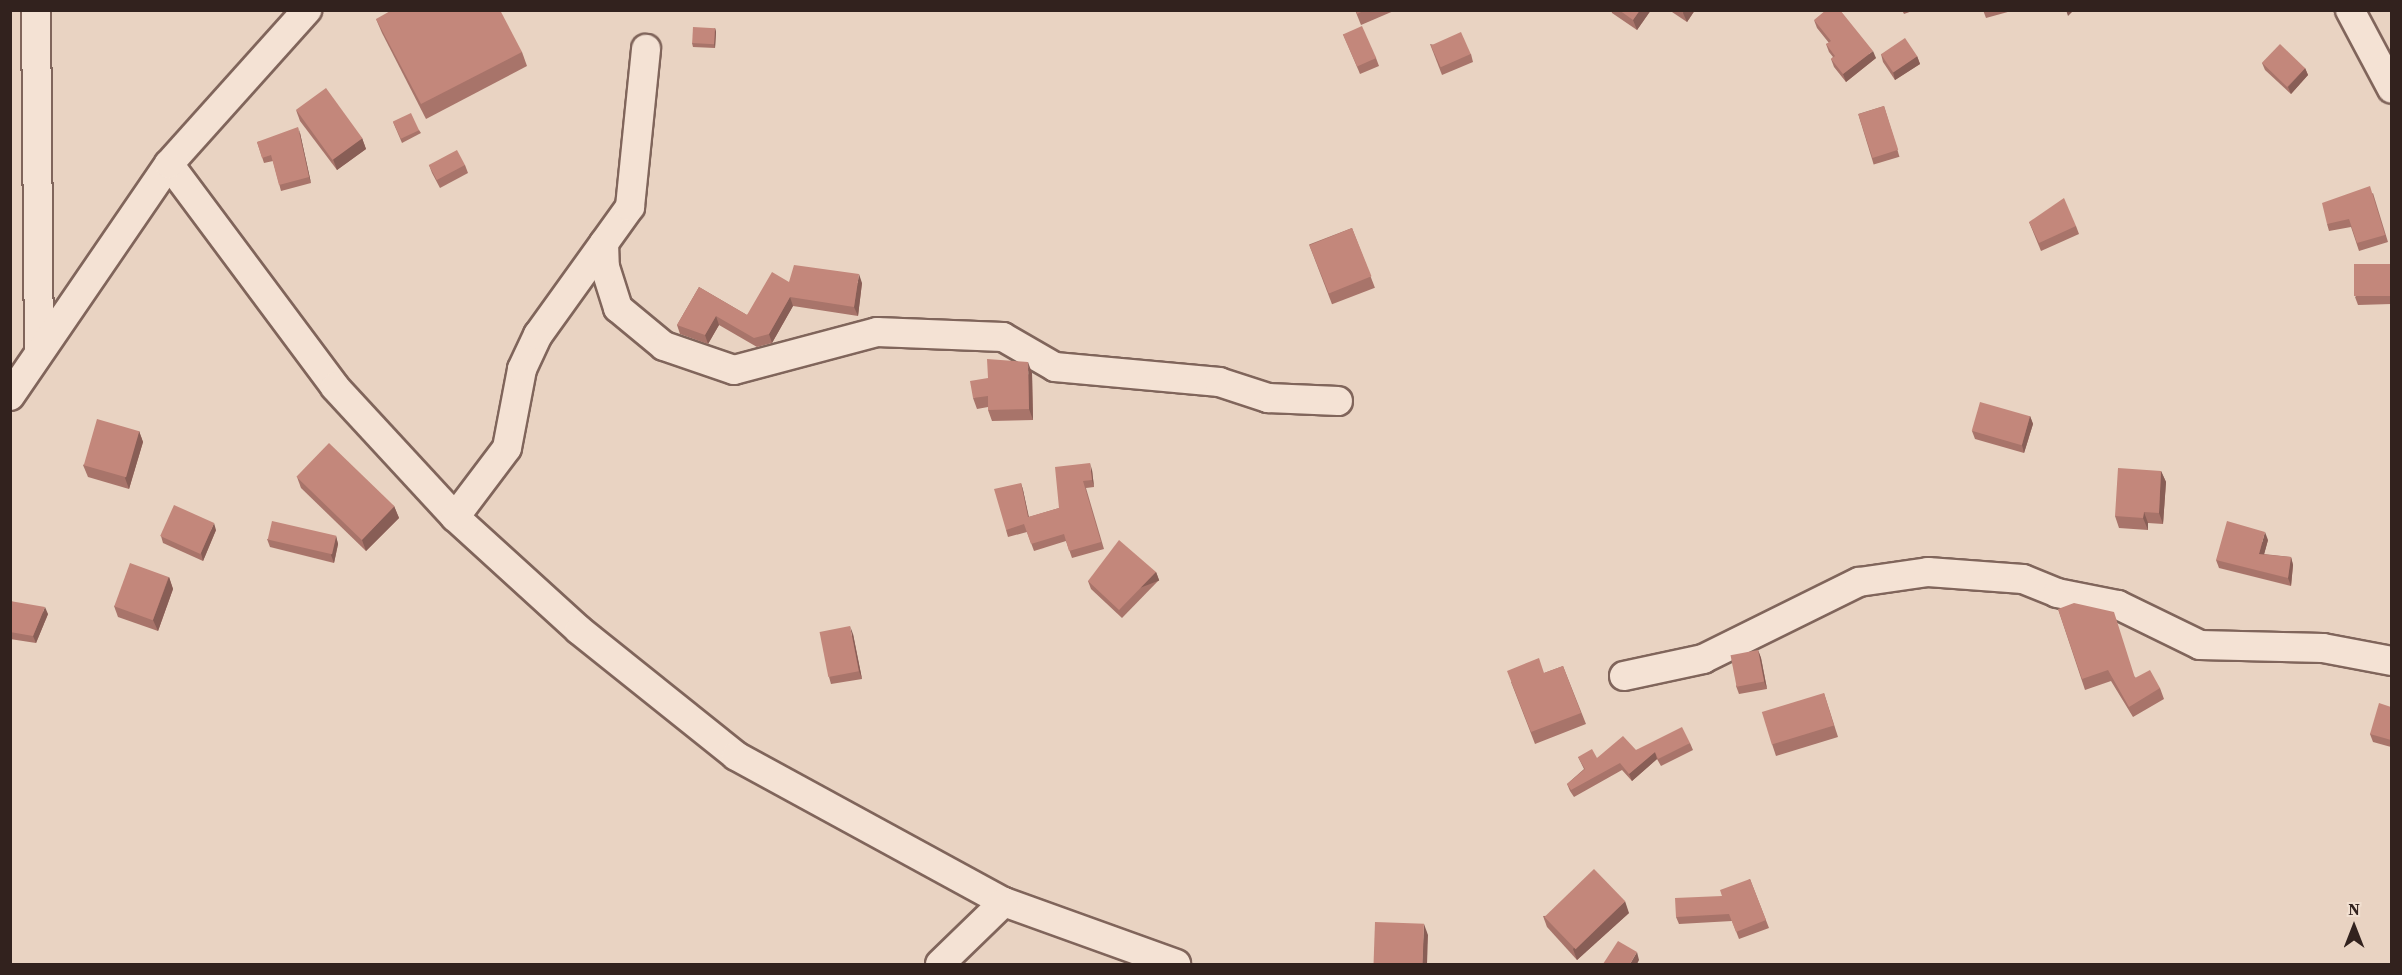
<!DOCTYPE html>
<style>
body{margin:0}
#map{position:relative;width:2402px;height:975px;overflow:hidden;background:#e9d3c2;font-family:"Source Serif 4",serif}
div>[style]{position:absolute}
.roads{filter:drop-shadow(2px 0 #80655b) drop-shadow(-2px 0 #80655b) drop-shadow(0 2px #80655b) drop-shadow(0 -2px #80655b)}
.minor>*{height:28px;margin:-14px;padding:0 14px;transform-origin:14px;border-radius:14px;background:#f4e2d4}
.wall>*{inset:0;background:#a8746a;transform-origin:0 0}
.shaded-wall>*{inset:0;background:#885e56;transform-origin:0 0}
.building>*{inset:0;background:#c3877b;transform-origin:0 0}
span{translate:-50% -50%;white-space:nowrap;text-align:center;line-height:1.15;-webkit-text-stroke:6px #f1dfd0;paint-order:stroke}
.frame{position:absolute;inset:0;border:12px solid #32221e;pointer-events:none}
.north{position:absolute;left:2324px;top:897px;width:60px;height:60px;-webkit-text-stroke:4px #f1dfd0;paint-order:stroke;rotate:0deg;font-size:16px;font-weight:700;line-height:24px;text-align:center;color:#32221e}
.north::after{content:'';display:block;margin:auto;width:21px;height:27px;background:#32221e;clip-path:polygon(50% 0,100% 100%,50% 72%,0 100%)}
</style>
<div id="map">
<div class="roads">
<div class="minor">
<div style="left:36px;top:10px;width:340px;rotate:89.5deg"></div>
<div style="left:2350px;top:10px;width:89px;rotate:62deg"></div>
<div style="left:169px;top:164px;width:278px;rotate:53.3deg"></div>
<div style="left:335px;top:387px;width:177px;rotate:47.3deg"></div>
<div style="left:455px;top:517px;width:168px;rotate:42.3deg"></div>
<div style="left:579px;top:630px;width:201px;rotate:38.7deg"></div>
<div style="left:736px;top:756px;width:305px;rotate:28.6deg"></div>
<div style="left:1004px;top:902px;width:183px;rotate:19.8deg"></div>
<div style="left:604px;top:243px;width:24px;rotate:88deg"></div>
<div style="left:605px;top:267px;width:43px;rotate:72.4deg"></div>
<div style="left:618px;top:308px;width:60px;rotate:39.6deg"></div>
<div style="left:664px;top:346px;width:74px;rotate:18.9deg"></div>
<div style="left:734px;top:370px;width:148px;rotate:-14.9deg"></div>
<div style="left:877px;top:332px;width:126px;rotate:2.3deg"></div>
<div style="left:1003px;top:337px;width:60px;rotate:30deg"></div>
<div style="left:1055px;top:367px;width:165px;rotate:5.2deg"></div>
<div style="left:1219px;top:382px;width:52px;rotate:18.1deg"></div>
<div style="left:1268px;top:398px;width:70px;rotate:2.5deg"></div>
<div style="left:10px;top:396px;width:281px;rotate:-55.6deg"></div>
<div style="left:169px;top:164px;width:207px;rotate:-48.1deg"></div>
<div style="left:455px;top:517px;width:86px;rotate:-53deg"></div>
<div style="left:507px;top:448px;width:80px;rotate:-79.2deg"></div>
<div style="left:522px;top:369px;width:38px;rotate:-65deg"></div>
<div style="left:538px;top:335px;width:158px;rotate:-54.3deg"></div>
<div style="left:630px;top:207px;width:159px;rotate:-84.2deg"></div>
<div style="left:1624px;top:676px;width:81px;rotate:-12.1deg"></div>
<div style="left:1703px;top:659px;width:174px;rotate:-26.3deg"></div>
<div style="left:1859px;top:582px;width:70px;rotate:-8.2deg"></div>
<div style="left:1928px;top:572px;width:95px;rotate:4.2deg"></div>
<div style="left:2023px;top:579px;width:37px;rotate:22deg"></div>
<div style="left:2057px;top:593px;width:62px;rotate:11.1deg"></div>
<div style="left:2118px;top:605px;width:91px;rotate:26deg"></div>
<div style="left:2200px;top:645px;width:123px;rotate:1.4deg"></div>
<div style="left:2323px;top:648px;width:70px;rotate:10.7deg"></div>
<div style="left:940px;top:964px;width:89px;rotate:-44.1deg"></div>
</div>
</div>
<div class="wall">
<div style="clip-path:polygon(1355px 10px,1396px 10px,1361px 25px)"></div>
<div style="clip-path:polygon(1611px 10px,1651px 10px,1637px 30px,1612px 13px)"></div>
<div style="clip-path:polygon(1669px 10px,1695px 10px,1687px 22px)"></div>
<div style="clip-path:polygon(1902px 10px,1915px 10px,1904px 14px)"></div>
<div style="clip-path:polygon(1983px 10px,2015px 10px,1986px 18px)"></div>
<div style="clip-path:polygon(376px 19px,522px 52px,527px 66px,426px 119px,382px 33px)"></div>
<div style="clip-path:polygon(1814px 20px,1876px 58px,1846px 82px,1834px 67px,1831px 59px,1833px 57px,1829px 52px,1826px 44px,1829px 43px,1817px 28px)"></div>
<div style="clip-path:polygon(715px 28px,716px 32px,715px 48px,693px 47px,692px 43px)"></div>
<div style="clip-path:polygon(1343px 34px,1376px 58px,1379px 66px,1360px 74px)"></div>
<div style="clip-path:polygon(1430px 44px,1471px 54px,1473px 62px,1442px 75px)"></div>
<div style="clip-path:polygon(1881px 54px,1917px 56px,1920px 64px,1895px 80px,1883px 62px)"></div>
<div style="clip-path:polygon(2262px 63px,2305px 68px,2308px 75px,2291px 94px,2265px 70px)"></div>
<div style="left:1884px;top:106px;width:53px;height:27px;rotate:73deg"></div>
<div style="clip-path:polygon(296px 110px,362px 138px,366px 149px,337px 170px,300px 121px)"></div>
<div style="clip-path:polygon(393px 122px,419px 130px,421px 133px,402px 143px)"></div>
<div style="clip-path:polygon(300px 133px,311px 183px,281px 191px,273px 161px,264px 163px,257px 142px)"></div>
<div style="clip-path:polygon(429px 165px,465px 165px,468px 173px,440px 188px,432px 173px)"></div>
<div style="clip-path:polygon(2373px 193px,2388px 242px,2359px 251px,2351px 227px,2329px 231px,2327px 224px)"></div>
<div style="clip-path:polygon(2029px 222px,2076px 226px,2079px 234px,2041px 251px)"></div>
<div style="left:1352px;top:228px;width:64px;height:46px;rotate:69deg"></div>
<div style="clip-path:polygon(2391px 264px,2391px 304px,2358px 305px,2355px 297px)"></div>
<div style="clip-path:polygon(789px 282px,862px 283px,858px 316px,793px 306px,772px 343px,757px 347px,719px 325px,708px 344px,680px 334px,677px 325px,699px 287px,747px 315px)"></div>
<div style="clip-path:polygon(1032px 373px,1033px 420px,992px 421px,988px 410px,988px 407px,977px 409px,973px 398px)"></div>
<div style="clip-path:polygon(2030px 416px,2033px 424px,2024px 453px,1975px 439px,1972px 431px)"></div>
<div style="clip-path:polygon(139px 431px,143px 442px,129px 489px,88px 477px,83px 465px)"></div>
<div style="clip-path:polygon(1092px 470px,1094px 487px,1086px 488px,1104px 549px,1072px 558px,1066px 541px,1034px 551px,1027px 532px,1008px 537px,1006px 530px,1021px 483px,1023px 490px,1029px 517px,1059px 508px)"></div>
<div style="clip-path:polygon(2161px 471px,2166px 482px,2163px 524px,2148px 523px,2148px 530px,2119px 528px,2115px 516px)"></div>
<div style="clip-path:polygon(297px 477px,394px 506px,399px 518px,366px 551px,301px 488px)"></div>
<div style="clip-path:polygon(216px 530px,203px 561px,163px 543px,161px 536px)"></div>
<div style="clip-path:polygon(336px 536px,338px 544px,334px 563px,270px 547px,267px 539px)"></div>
<div style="clip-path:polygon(2268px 540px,2264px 554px,2291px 557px,2293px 565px,2291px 586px,2219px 568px,2216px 560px)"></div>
<div style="clip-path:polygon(1156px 572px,1159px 580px,1122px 618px,1091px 589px,1088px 581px)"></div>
<div style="clip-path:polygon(169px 577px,173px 589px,158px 631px,118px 617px,114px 606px)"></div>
<div style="clip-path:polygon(10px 601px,48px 614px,36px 643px,10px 639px)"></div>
<div style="clip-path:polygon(2058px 609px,2136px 678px,2160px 688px,2164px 699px,2133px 717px,2111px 681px,2085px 690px)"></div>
<div style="clip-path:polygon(853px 634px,862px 679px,831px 684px,829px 677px)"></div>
<div style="clip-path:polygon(1758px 650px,1761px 658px,1767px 689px,1739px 694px,1736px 686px)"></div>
<div style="clip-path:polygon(1563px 666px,1586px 724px,1535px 744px,1511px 682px,1544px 673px)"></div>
<div style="clip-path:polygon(1824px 693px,1838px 737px,1776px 756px,1772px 744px)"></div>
<div style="clip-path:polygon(2391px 707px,2391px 747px,2373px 742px,2370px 734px)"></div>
<div style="clip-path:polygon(1690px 743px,1693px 750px,1661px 766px,1657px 759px,1632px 781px,1622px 770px,1574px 797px,1570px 791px,1567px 784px,1584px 769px,1578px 757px,1597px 758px,1636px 750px)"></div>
<div style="clip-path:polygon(1750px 879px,1769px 928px,1739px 939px,1732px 921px,1679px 924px,1676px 917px,1722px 896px)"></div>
<div style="clip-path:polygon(1629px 913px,1577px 960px,1547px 927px,1543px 916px)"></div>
</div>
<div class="shaded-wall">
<div style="clip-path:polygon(1640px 10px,1651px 10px,1637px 30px,1633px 20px)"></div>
<div style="clip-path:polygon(1684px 10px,1695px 10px,1687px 22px,1683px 13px)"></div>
<div style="clip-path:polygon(2066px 10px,2074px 10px,2068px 16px)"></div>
<div style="clip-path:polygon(715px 28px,716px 32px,715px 48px,714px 44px)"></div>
<div style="clip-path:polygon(1873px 51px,1876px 58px,1846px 82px,1843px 74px)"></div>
<div style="clip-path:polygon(1917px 56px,1920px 64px,1895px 80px,1893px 72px)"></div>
<div style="clip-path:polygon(2305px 68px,2308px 75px,2291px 94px,2288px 87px)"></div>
<div style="clip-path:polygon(298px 127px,300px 133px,311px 183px,309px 177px)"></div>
<div style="clip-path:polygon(362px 138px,366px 149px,337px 170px,333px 159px)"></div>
<div style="clip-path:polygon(859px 274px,862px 283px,858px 316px,854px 307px)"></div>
<div style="clip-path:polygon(790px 297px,793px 306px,772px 343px,769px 334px)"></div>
<div style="clip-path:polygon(716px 316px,719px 325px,708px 344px,705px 335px)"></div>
<div style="clip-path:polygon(1028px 362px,1032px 373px,1033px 420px,1029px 409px)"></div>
<div style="clip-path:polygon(2030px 416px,2033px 424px,2024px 453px,2022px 445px)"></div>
<div style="clip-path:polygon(139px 431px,143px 442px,129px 489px,125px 478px)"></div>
<div style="clip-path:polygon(1090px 463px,1092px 470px,1094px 487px,1092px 480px)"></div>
<div style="clip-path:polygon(2161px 471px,2166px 482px,2163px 524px,2159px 513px)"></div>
<div style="clip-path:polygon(1021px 483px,1023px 490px,1030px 524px,1028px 517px)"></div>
<div style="clip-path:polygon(394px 506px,399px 518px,366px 551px,362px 540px)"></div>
<div style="clip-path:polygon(2144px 512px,2148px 523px,2148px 530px,2143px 518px)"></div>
<div style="clip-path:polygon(214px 523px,216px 530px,203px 561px,201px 553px)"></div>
<div style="clip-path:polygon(2265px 532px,2268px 540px,2262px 562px,2259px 554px)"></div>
<div style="clip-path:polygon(336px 536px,338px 544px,334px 563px,331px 555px)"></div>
<div style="clip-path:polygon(2291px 557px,2293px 565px,2291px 586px,2288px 578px)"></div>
<div style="left:1156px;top:572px;width:9px;height:53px;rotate:69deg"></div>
<div style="clip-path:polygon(169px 577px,173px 589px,158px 631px,153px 620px)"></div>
<div style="clip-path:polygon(45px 607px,48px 614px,36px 643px,33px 636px)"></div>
<div style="clip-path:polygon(850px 626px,853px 634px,862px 679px,859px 671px)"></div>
<div style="clip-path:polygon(1758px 650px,1761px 658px,1767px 689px,1764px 681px)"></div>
<div style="clip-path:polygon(1655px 752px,1657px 759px,1632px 781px,1629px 774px)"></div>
<div style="clip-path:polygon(1625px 901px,1629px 913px,1577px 960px,1573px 949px)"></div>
<div style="clip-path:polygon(1424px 924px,1428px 935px,1427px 964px,1422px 964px)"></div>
<div style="clip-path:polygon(1637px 952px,1639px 960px,1637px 964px,1630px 964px)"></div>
</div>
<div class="building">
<div style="clip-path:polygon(392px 10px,500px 10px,522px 52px,421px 104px,376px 19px)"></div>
<div style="clip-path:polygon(1356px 10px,1365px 10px,1357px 14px)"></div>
<div style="clip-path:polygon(1619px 10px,1640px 10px,1633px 20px)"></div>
<div style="clip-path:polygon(1826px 10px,1840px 10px,1873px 51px,1843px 74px,1831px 59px,1835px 56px,1826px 44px,1831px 41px,1814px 20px)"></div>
<div style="left:1362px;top:26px;width:35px;height:21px;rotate:66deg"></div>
<div style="left:693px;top:27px;width:22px;height:16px;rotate:3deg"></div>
<div style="left:1461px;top:32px;width:24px;height:33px;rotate:66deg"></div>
<div style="left:1905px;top:38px;width:22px;height:29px;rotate:56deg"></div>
<div style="left:2280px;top:44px;width:35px;height:26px;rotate:44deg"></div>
<div style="left:326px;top:88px;width:62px;height:37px;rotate:54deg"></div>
<div style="left:1884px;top:106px;width:46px;height:27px;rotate:72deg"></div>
<div style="left:411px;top:113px;width:19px;height:20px;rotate:65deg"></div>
<div style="clip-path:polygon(298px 127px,309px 177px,279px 185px,271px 155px,262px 158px,257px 142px)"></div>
<div style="left:457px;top:150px;width:17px;height:32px;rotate:62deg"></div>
<div style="clip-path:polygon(2370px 186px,2385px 235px,2357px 243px,2349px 219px,2327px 224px,2322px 203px)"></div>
<div style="clip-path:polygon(2064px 198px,2076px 226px,2039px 243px,2029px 222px)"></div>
<div style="left:1352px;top:228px;width:52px;height:46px;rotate:68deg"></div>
<div style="left:2391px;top:264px;width:32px;height:37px;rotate:90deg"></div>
<div style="clip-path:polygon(794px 265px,859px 274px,854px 307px,790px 297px,769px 334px,754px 338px,716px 316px,705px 335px,677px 325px,699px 287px,747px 315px,772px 272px,789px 282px)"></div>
<div style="clip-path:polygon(987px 359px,1028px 362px,1029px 409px,988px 410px,988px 396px,973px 398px,970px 381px,988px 378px)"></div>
<div style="left:1980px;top:402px;width:52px;height:30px;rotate:16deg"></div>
<div style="left:97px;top:419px;width:44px;height:48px;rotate:16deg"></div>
<div style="left:329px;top:443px;width:91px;height:47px;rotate:44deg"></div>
<div style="clip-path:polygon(1090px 463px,1092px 480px,1083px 481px,1101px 542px,1069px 551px,1064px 534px,1031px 544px,1024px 524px,1006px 530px,994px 489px,1021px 483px,1028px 517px,1059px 508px,1055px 467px)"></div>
<div style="clip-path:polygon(2118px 468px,2161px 471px,2159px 513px,2144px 512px,2143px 518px,2115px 516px)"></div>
<div style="left:174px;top:505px;width:44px;height:34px;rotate:24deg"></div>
<div style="left:272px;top:521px;width:66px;height:19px;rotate:13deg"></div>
<div style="clip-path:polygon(2227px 521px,2265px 532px,2259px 554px,2291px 557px,2288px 578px,2216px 560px)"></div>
<div style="clip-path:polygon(1119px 540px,1156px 572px,1119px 610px,1088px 581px)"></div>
<div style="left:130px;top:563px;width:41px;height:46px;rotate:20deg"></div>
<div style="clip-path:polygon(10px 601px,45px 607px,33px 636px,10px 632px)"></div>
<div style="clip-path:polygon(2074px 603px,2114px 612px,2135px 678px,2150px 670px,2160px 688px,2129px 707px,2108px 670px,2082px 679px,2058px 609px)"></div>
<div style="left:850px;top:626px;width:46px;height:31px;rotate:79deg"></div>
<div style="left:1758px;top:650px;width:32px;height:28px;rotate:79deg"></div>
<div style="clip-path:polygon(1539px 658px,1544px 673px,1563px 666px,1581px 713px,1531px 732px,1507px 671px)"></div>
<div style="left:1824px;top:693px;width:34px;height:65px;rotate:73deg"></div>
<div style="clip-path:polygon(2379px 703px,2391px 707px,2391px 740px,2370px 734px)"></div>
<div style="clip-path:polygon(1682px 727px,1690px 743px,1658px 759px,1655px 752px,1629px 774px,1620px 763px,1571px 790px,1567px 784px,1585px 769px,1578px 757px,1592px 749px,1597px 758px,1623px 736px,1636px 750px)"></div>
<div style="left:1594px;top:869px;width:45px;height:69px;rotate:46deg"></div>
<div style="clip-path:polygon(1750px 879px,1766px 920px,1736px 932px,1729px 914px,1676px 917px,1675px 898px,1722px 896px,1720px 890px)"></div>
<div style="left:1375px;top:922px;width:49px;height:42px;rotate:2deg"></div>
<div style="clip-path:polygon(1618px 941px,1637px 952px,1630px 964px,1603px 964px)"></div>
</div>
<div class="frame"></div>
<div class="north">N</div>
</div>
